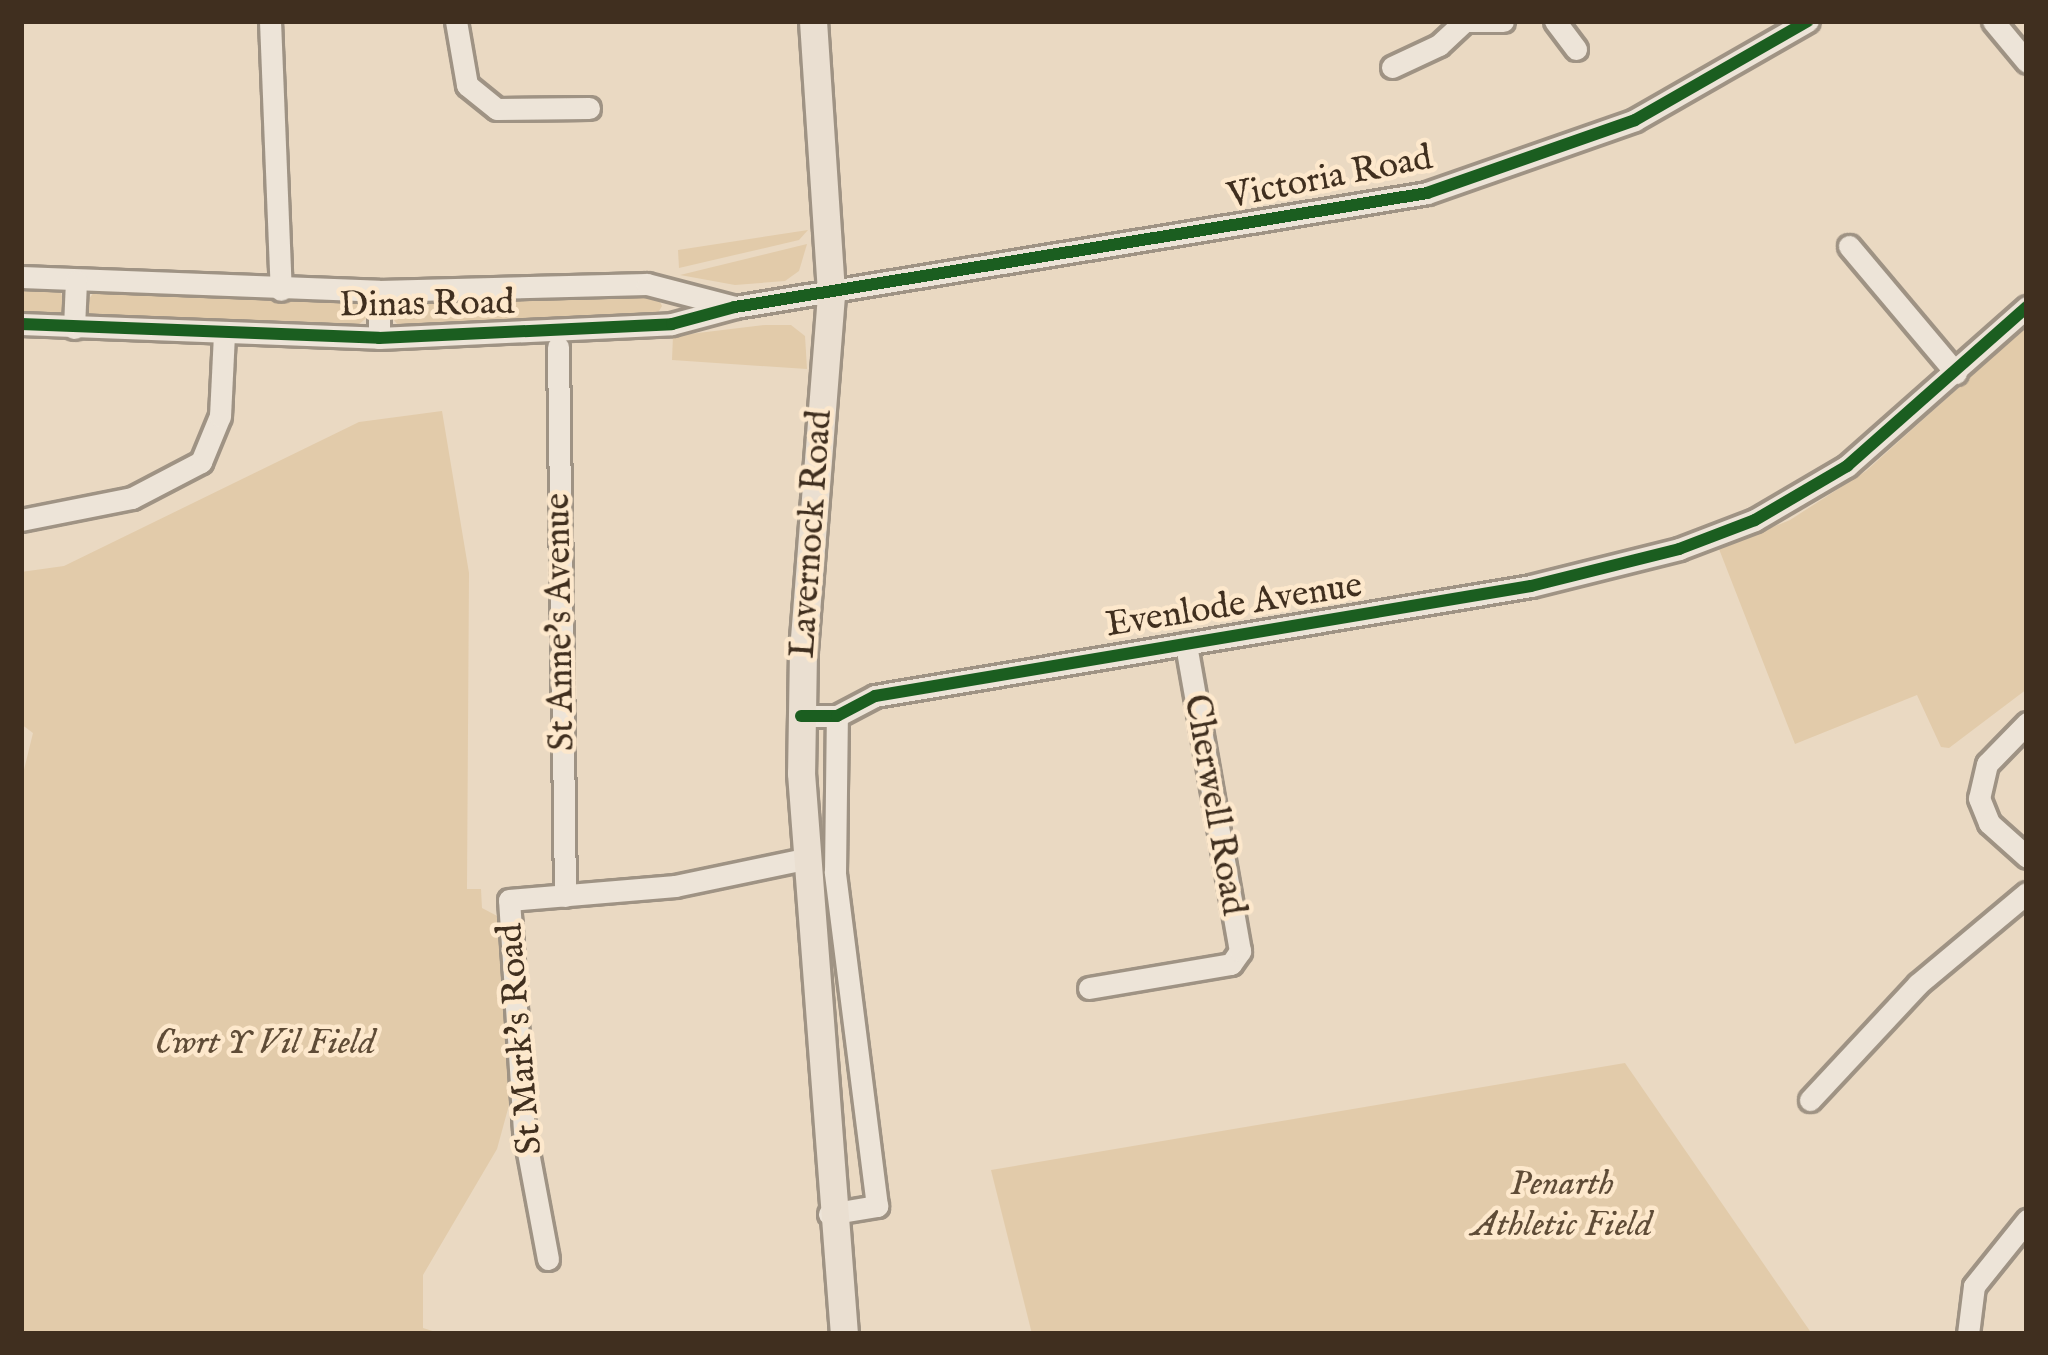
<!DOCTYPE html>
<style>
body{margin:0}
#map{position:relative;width:2048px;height:1355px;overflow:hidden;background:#ead9c2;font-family:"IM FELL English",serif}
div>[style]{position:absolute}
.green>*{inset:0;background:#e2cbaa}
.roads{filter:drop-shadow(3px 0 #9f9384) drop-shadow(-3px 0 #9f9384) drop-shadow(0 3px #9f9384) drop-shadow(0 -3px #9f9384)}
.minor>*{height:21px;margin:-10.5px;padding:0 10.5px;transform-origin:10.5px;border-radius:10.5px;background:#ede4d8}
.major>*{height:27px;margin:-13.5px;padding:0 13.5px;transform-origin:13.5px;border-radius:13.5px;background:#eadfd1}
.cycleway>*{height:12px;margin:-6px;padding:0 6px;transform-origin:6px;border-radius:6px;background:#1b5e20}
span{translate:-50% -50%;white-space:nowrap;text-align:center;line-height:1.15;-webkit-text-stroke:9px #fde8cc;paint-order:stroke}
.street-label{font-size:36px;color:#402f1f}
.park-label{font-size:36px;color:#5f4c37;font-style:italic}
.frame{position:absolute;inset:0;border:24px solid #402f1f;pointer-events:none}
</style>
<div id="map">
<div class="green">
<div style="clip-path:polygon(808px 230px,799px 240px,679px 268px,678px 250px)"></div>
<div style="clip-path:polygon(807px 244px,799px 271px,785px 281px,735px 285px,680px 275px)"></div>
<div style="clip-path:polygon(21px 285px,60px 290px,66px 309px,54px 318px,21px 316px)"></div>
<div style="clip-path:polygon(95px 291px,358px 300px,370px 315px,352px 330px,91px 319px,84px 305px)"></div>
<div style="clip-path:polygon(656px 294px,662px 306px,655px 318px,400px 328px,388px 312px,404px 299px)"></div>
<div style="clip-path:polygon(765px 325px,791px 325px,805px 336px,807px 369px,672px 360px,673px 336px)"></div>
<div style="clip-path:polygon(2027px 326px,2027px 689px,1949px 748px,1941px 747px,1917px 695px,1795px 744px,1719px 549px,1790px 520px,1866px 471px)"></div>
<div style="clip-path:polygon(442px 411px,469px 573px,467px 889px,481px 889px,482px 908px,501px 918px,514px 1087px,497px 1149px,423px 1275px,423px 1328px,442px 1334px,21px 1334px,21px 782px,33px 733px,21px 724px,21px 572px,64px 566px,359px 422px)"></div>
<div style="clip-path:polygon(1625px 1063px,1812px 1334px,1032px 1334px,991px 1170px)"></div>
</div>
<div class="roads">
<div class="minor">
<div style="left:270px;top:21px;width:269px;rotate:87.7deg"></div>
<div style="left:456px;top:21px;width:65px;rotate:80.2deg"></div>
<div style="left:467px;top:85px;width:38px;rotate:39deg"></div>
<div style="left:497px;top:109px;width:92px;rotate:-0.6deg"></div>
<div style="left:1463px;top:21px;width:40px"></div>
<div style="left:1555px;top:21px;width:35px;rotate:53deg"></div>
<div style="left:1993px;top:21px;width:53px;rotate:50.3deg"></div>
<div style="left:1392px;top:67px;width:52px;rotate:-25.1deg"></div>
<div style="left:1439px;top:45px;width:34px;rotate:-43deg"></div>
<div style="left:1849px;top:246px;width:166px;rotate:49.9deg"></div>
<div style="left:21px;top:277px;width:358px;rotate:2.2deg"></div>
<div style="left:379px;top:291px;width:268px;rotate:-1.5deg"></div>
<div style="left:647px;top:284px;width:91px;rotate:14.6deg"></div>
<div style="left:379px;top:291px;width:47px;rotate:90deg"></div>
<div style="left:21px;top:324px;width:358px;rotate:2.2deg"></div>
<div style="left:379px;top:338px;width:293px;rotate:-2.7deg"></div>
<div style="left:672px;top:324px;width:65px;rotate:-15.1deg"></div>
<div style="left:735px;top:307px;width:701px;rotate:-9.35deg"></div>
<div style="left:1427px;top:193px;width:220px;rotate:-19.3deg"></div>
<div style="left:1635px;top:120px;width:199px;rotate:-29.8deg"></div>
<div style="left:74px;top:328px;width:47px;rotate:-87.6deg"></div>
<div style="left:558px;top:347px;width:549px;rotate:89.27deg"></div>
<div style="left:21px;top:520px;width:113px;rotate:-11.2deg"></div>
<div style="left:132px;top:498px;width:78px;rotate:-27.6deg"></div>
<div style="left:201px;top:462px;width:50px;rotate:-67.6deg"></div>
<div style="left:220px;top:416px;width:82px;rotate:-87.2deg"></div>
<div style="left:801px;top:716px;width:36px"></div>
<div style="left:837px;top:716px;width:43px;rotate:-27.8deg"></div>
<div style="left:875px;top:696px;width:665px;rotate:-9.52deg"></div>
<div style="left:1531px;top:586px;width:153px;rotate:-14deg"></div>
<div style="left:1679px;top:549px;width:81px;rotate:-20.9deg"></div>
<div style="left:1755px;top:520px;width:107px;rotate:-30.4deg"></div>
<div style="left:1847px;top:466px;width:240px;rotate:-41.5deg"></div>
<div style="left:2027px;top:723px;width:57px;rotate:134.3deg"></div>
<div style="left:1987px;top:764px;width:35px;rotate:103deg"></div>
<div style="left:1979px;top:798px;width:27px;rotate:68deg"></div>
<div style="left:1989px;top:823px;width:51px;rotate:41.8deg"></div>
<div style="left:1089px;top:988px;width:144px;rotate:-9.6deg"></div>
<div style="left:1231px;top:964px;width:16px;rotate:-55deg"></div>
<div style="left:1240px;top:951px;width:312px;rotate:-100deg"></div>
<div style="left:1810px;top:1100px;width:158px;rotate:-47deg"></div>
<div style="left:1918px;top:984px;width:142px;rotate:-39.9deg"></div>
<div style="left:829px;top:1214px;width:49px;rotate:-9.5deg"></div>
<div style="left:877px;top:1206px;width:337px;rotate:-97.2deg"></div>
<div style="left:835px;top:872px;width:156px;rotate:-89.3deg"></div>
<div style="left:548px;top:1259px;width:130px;rotate:-100.6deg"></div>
<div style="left:524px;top:1131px;width:231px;rotate:-93.7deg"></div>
<div style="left:509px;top:900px;width:167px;rotate:-4.8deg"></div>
<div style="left:675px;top:886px;width:132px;rotate:-11.8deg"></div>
<div style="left:1968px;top:1334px;width:48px;rotate:-82.9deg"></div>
<div style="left:1974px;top:1286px;width:85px;rotate:-51.2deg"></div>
</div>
<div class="major">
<div style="left:813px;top:21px;width:275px;rotate:86.2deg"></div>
<div style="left:831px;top:295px;width:356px;rotate:94.5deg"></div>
<div style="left:803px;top:650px;width:123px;rotate:90.9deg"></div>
<div style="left:801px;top:773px;width:563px;rotate:85.62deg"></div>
</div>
</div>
<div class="cycleway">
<div style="left:21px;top:324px;width:358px;rotate:2.2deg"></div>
<div style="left:379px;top:338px;width:293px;rotate:-2.7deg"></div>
<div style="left:672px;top:324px;width:65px;rotate:-15.1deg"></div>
<div style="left:735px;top:307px;width:701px;rotate:-9.35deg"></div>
<div style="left:1427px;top:193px;width:220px;rotate:-19.3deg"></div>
<div style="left:1635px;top:120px;width:199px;rotate:-29.8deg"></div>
<div style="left:801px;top:716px;width:36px"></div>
<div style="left:837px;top:716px;width:43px;rotate:-27.8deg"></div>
<div style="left:875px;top:696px;width:665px;rotate:-9.52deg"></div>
<div style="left:1531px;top:586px;width:153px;rotate:-14deg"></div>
<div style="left:1679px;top:549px;width:81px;rotate:-20.9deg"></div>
<div style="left:1755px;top:520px;width:107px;rotate:-30.4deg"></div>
<div style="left:1847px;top:466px;width:240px;rotate:-41.5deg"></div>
</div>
<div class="street-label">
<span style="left:1330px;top:178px;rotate:-11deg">Victoria Road</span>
<span style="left:427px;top:305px;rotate:-1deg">Dinas Road</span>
<span style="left:812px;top:534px;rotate:-86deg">Lavernock Road</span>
<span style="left:1234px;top:606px;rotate:-9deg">Evenlode Avenue</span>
<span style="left:561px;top:622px;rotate:-91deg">St Anne's Avenue</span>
<span style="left:1214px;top:805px;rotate:80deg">Cherwell Road</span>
<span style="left:521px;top:1039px;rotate:-95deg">St Mark's Road</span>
</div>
<div class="park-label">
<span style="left:265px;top:1044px">Cwrt Y Vil Field</span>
<span style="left:1562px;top:1205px">Penarth<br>Athletic Field</span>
</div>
<div class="frame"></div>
</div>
